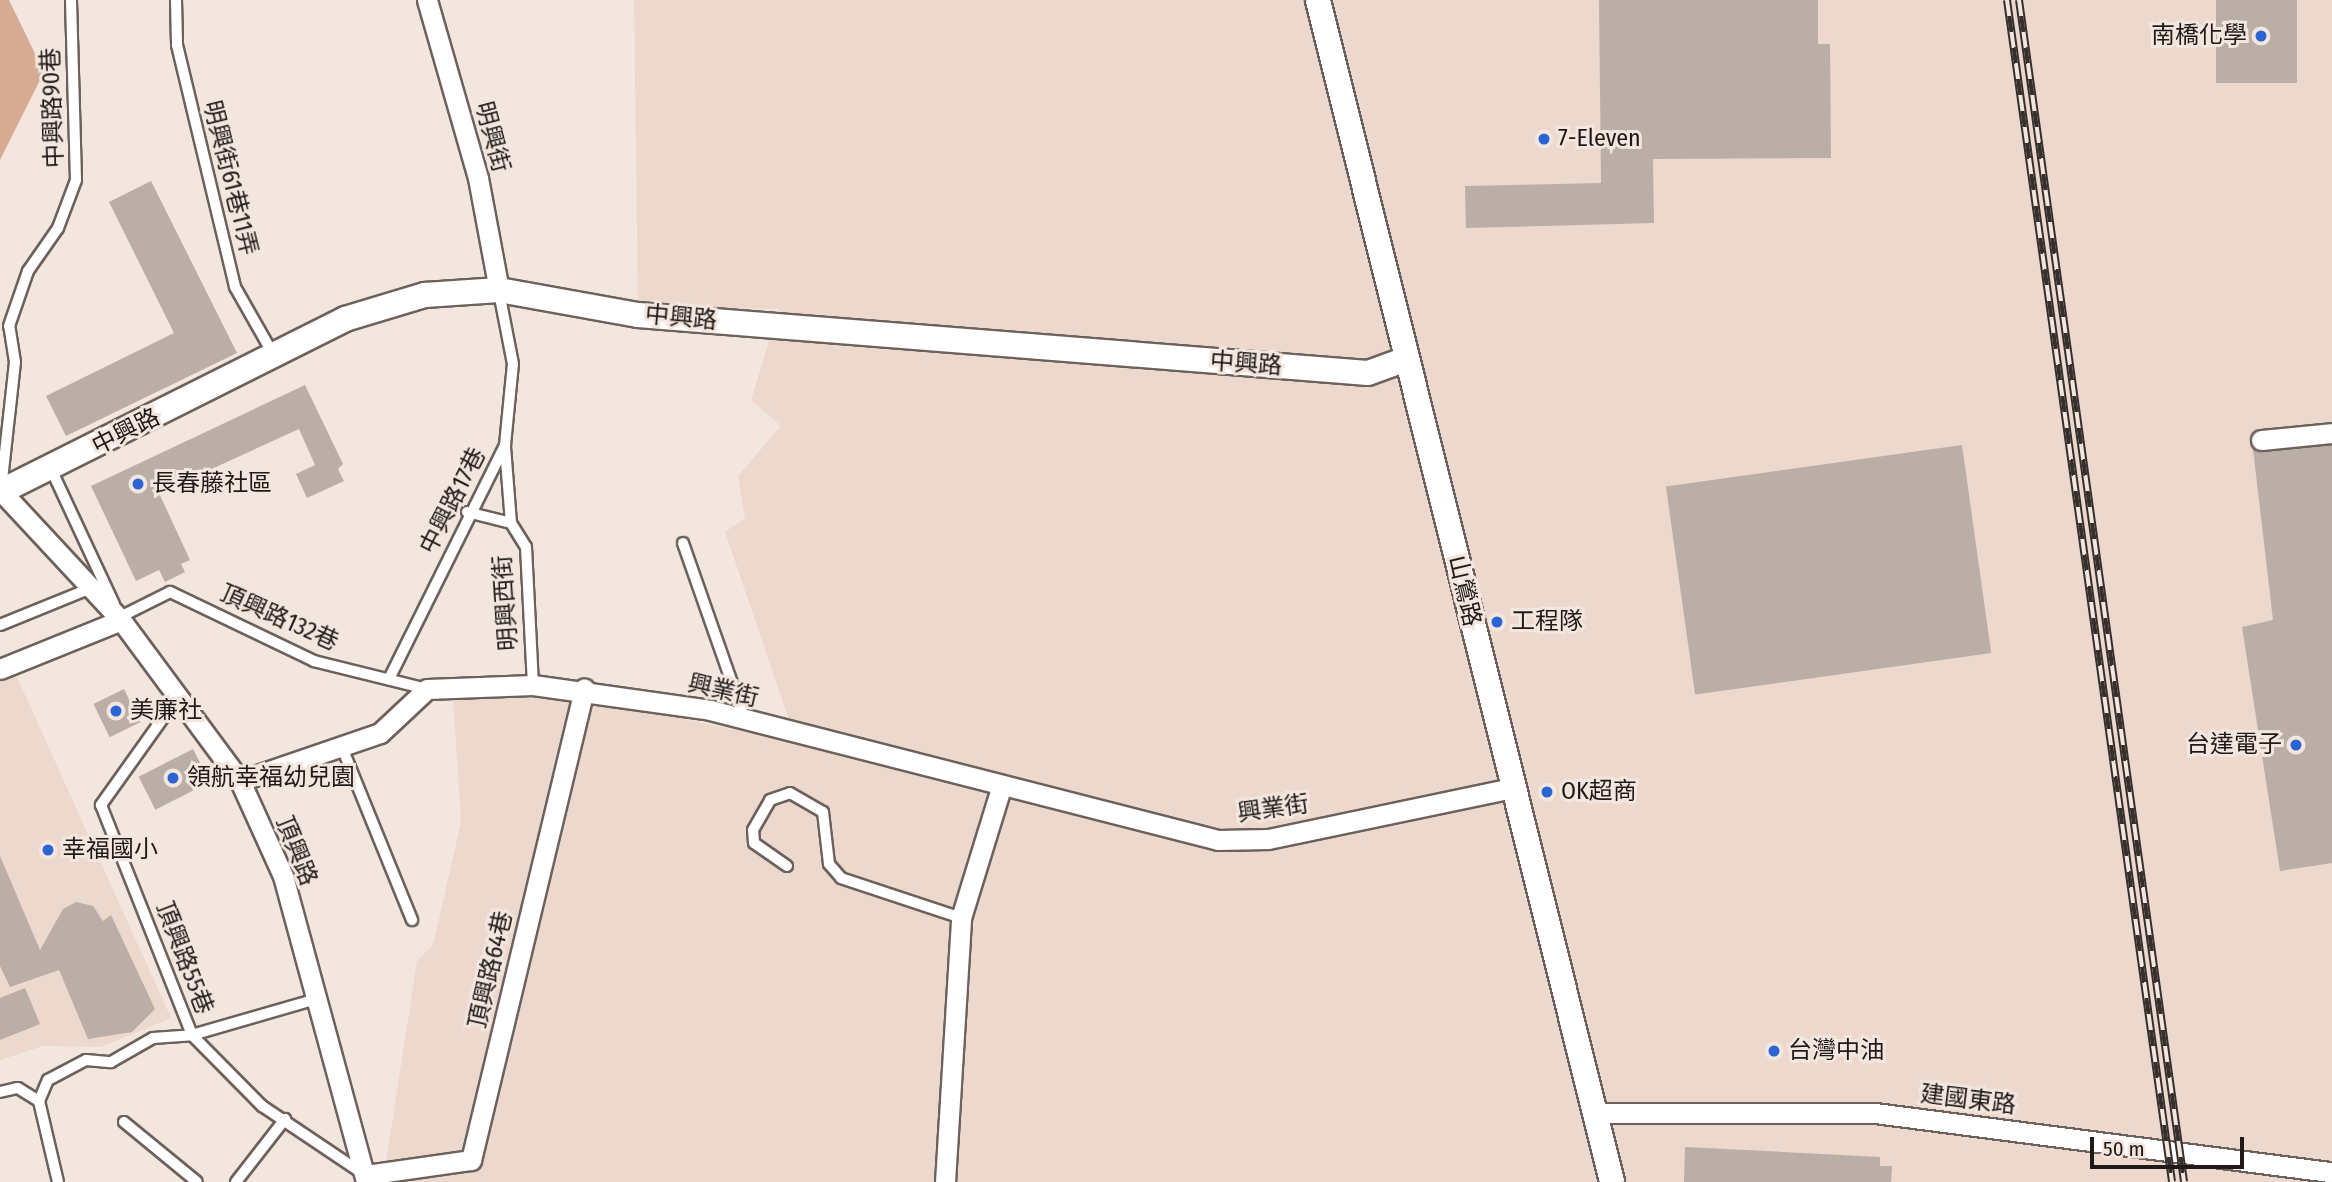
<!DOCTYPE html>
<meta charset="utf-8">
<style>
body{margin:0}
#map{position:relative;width:2332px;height:1182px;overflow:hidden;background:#f3e6de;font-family:"Fira Sans Condensed","Noto Sans TC",sans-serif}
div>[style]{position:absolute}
.built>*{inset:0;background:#ecd8cc}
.green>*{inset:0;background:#d5ac93}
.building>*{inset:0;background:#baaea7;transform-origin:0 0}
.roads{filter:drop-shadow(2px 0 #6d615b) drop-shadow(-2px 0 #6d615b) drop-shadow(0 2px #6d615b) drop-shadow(0 -2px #6d615b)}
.service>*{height:10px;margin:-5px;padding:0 5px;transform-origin:5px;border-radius:5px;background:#fff}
.minor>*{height:19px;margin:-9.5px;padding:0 9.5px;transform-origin:9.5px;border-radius:9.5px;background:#fff}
.tertiary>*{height:24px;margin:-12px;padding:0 12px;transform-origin:12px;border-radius:12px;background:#fff}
.rail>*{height:8px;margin-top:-4px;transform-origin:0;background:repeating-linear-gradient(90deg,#f3e6de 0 16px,#352f2d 0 32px);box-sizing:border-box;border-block:2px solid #352f2d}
.dots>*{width:19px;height:19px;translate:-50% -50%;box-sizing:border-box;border:4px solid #f3e6de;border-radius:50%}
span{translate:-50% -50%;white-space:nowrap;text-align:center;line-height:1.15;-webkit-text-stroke:6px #f3e6de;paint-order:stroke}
.poi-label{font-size:24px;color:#1f1a18}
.right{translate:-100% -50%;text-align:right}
.left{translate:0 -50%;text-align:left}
.street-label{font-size:24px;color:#1f1a18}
.scale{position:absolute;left:2090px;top:1137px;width:154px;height:32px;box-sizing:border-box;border:4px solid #1f1a18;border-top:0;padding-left:9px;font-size:21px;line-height:24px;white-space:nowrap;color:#1f1a18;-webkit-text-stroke:5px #f3e6de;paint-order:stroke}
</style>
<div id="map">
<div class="built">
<div style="clip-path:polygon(634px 0,2332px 0,2332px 1182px,383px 1182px,417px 961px,433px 945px,461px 822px,453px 696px,568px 694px,797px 743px,725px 532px,745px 518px,738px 476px,781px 426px,751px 400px,779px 309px,638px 306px)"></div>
<div style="clip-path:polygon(17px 677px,171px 1018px,101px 1047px,43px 1046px,0 1060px,0 682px)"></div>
</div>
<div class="green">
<div style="clip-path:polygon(0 0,9px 0,44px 72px,0 160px)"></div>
</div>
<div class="building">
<div style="clip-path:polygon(1599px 0,1818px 0,1818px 44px,1830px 44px,1831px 158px,1653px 159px,1654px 223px,1466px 228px,1465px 186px,1601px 183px)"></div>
<div style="left:2216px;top:0;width:81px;height:83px"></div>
<div style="clip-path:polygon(151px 181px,237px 353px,66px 436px,46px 396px,174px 333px,109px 202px)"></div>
<div style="clip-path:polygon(305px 385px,343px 464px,338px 469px,344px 481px,307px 498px,296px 474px,315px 465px,299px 429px,159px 493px,190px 560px,181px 564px,185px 572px,165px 582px,159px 570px,136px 581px,91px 486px)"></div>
<div style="left:1962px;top:445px;width:210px;height:299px;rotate:82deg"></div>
<div style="clip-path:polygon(2332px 445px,2332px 863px,2280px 871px,2242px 627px,2273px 620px,2253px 449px)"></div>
<div style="left:124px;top:689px;width:37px;height:34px;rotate:64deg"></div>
<div style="left:193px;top:749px;width:37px;height:61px;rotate:63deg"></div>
<div style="clip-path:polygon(0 856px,40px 950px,63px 909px,76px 902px,93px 906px,103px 921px,111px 915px,155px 1009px,132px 1032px,88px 1039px,59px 970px,10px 987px,0 966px)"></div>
<div style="clip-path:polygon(25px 988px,40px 1024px,0 1040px,0 998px)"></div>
<div style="clip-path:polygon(1685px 1147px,1880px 1157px,1880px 1166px,1892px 1166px,1891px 1182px,1684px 1182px)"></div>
</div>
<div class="roads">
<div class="service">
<div style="left:176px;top:0;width:45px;rotate:88.7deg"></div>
<div style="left:177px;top:45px;width:249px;rotate:76.5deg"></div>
<div style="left:235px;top:287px;width:77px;rotate:60.4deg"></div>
<div style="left:505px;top:447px;width:76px;rotate:85.5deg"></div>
<div style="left:51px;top:469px;width:149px;rotate:65deg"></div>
<div style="left:1px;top:489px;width:128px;rotate:-83.7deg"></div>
<div style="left:15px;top:362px;width:36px;rotate:-99deg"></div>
<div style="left:9px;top:326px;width:58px;rotate:-70.9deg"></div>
<div style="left:28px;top:271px;width:52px;rotate:-55.1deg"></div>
<div style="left:58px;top:228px;width:51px;rotate:-69.4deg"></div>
<div style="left:76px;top:180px;width:180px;rotate:-91.6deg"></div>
<div style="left:467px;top:512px;width:45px;rotate:14deg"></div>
<div style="left:511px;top:523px;width:28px;rotate:58deg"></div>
<div style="left:526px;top:547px;width:138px;rotate:87.1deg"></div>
<div style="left:683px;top:543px;width:188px;rotate:70.7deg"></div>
<div style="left:120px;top:617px;width:56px;rotate:-26.6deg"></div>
<div style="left:170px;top:592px;width:160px;rotate:25.6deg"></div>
<div style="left:314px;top:661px;width:116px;rotate:13.9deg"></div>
<div style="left:0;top:625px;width:98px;rotate:-22.1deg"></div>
<div style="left:389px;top:679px;width:261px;rotate:-63.6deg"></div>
<div style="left:505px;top:445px;width:81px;rotate:-84.4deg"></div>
<div style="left:513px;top:364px;width:73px;rotate:-101deg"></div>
<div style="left:178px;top:697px;width:133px;rotate:125.5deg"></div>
<div style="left:101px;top:805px;width:247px;rotate:68.4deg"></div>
<div style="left:192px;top:1035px;width:100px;rotate:45.4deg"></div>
<div style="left:262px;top:1106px;width:120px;rotate:33.8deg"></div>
<div style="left:341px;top:745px;width:189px;rotate:67.9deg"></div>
<div style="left:787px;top:866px;width:40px;rotate:-145.1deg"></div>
<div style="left:754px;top:843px;width:13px;rotate:-94deg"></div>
<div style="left:753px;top:830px;width:34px;rotate:-60deg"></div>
<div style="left:770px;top:800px;width:21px;rotate:-19deg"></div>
<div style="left:790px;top:793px;width:38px;rotate:30deg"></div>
<div style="left:823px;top:812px;width:52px;rotate:83.4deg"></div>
<div style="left:829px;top:864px;width:18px;rotate:49deg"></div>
<div style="left:841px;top:878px;width:126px;rotate:18.4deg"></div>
<div style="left:0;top:1092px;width:18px;rotate:-13deg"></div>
<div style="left:18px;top:1088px;width:25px;rotate:32deg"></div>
<div style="left:39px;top:1101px;width:23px;rotate:-67deg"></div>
<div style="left:48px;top:1080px;width:43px;rotate:-27.8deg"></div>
<div style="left:86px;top:1060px;width:25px;rotate:5deg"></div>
<div style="left:111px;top:1062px;width:48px;rotate:-29.7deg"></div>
<div style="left:153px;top:1038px;width:39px;rotate:-4deg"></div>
<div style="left:192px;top:1035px;width:130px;rotate:-16.1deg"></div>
<div style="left:39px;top:1101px;width:83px;rotate:76.8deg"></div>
<div style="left:124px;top:1122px;width:94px;rotate:39.4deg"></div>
<div style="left:236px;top:1182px;width:80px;rotate:-52.1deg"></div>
</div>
<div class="minor">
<div style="left:427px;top:0;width:185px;rotate:74deg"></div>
<div style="left:478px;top:178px;width:114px;rotate:79.4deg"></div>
<div style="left:2261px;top:440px;width:71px;rotate:-5.6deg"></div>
<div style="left:1px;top:491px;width:176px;rotate:47.1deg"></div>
<div style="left:121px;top:620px;width:200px;rotate:53.5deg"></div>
<div style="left:240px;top:781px;width:104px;rotate:65.6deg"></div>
<div style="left:283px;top:876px;width:317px;rotate:74.8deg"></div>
<div style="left:0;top:669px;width:131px;rotate:-22deg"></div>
<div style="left:240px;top:781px;width:148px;rotate:-18.9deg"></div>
<div style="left:380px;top:733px;width:64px;rotate:-43.1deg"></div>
<div style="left:427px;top:689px;width:106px;rotate:-2.2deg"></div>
<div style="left:533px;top:685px;width:179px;rotate:8deg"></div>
<div style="left:710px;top:710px;width:524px;rotate:14.35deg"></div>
<div style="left:1218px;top:840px;width:50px;rotate:-1.1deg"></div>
<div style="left:1268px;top:839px;width:249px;rotate:-11.8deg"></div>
<div style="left:1596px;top:1113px;width:279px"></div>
<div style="left:1875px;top:1113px;width:461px;rotate:7.4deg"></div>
<div style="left:365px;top:1175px;width:107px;rotate:-8.1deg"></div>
<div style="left:471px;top:1160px;width:485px;rotate:-76.5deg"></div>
<div style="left:945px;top:1182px;width:264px;rotate:-86.5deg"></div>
<div style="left:961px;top:918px;width:139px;rotate:-72.9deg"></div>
</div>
<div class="tertiary">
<div style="left:1318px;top:0;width:1218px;rotate:76.03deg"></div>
<div style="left:0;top:492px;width:386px;rotate:-26.6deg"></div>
<div style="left:345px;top:319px;width:84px;rotate:-16.7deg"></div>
<div style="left:425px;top:295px;width:74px;rotate:-3.9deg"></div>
<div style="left:499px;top:290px;width:141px;rotate:10.2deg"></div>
<div style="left:638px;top:315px;width:732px;rotate:4.54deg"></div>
<div style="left:1368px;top:373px;width:38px;rotate:-20deg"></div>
</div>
</div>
<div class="rail">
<div style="left:2007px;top:0;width:1193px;rotate:82.05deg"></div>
<div style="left:2019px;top:0;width:1193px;rotate:82.05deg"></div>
</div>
<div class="dots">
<div style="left:2261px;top:36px;background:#2c65d3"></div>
<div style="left:1544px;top:139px;background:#2c65d3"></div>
<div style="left:138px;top:484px;background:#2c65d3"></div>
<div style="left:1497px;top:622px;background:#2c65d3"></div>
<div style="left:116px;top:711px;background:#2c65d3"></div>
<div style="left:2296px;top:745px;background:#2c65d3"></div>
<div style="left:173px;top:778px;background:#2c65d3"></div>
<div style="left:1547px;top:792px;background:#2c65d3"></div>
<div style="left:48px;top:850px;background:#2c65d3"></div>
<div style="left:1774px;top:1051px;background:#2c65d3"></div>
</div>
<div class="poi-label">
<span class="right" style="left:2247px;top:36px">南橋化學</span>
<span class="left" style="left:1558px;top:139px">7-Eleven</span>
<span class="left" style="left:152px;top:484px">長春藤社區</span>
<span class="left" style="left:1511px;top:622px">工程隊</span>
<span class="left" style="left:130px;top:711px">美廉社</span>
<span class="right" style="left:2282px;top:745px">台達電子</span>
<span class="left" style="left:187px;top:778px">領航幸福幼兒園</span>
<span class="left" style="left:1561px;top:792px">OK超商</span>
<span class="left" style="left:62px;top:850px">幸福國小</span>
<span class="left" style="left:1788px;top:1051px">台灣中油</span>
</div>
<div class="street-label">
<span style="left:53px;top:108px;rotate:-92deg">中興路90巷</span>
<span style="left:492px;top:137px;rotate:75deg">明興街</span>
<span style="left:230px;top:178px;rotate:76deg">明興街61巷11弄</span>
<span style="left:681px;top:318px;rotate:5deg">中興路</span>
<span style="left:1246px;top:364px;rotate:4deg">中興路</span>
<span style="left:126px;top:432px;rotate:-27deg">中興路</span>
<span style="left:453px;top:501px;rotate:-63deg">中興路17巷</span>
<span style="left:1464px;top:591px;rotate:77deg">山鶯路</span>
<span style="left:506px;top:603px;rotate:-94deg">明興西街</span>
<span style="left:279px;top:618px;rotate:24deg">頂興路132巷</span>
<span style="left:723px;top:691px;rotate:13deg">興業街</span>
<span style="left:1273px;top:809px;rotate:-8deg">興業街</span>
<span style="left:296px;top:851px;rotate:68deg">頂興路</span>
<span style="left:184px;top:958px;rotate:69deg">頂興路55巷</span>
<span style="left:491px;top:970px;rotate:-77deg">頂興路64巷</span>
<span style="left:1968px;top:1100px;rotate:7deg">建國東路</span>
</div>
<div class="scale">50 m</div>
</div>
